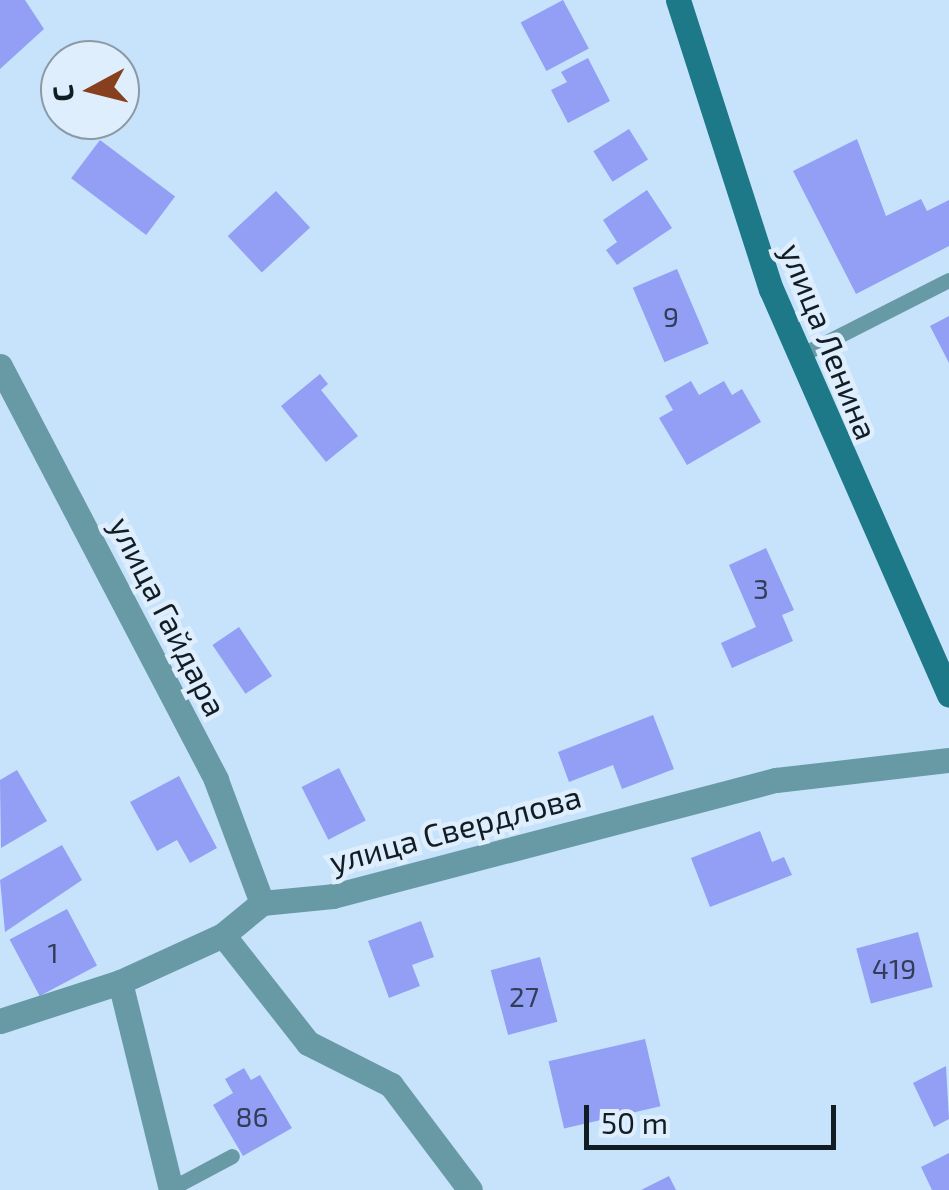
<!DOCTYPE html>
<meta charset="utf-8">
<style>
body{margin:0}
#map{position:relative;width:949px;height:1190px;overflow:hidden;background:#c7e3fb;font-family:"Exo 2",sans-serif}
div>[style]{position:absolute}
.building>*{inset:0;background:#929ff4;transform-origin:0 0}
.service>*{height:15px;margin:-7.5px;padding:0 7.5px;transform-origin:7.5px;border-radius:7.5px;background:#689aa5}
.minor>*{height:25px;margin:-12.5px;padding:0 12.5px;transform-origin:12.5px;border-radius:12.5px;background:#689aa5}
.secondary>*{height:25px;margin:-12.5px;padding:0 12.5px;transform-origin:12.5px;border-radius:12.5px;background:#1d7888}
span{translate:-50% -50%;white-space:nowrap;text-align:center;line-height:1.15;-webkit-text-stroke:9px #deeefd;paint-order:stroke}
.number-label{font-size:28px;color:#323d58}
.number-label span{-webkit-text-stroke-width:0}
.street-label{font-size:32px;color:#121c24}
.north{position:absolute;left:40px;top:40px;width:100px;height:100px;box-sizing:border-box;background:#deeefd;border:2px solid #8c9aa6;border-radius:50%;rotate:263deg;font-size:28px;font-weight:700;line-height:40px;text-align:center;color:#121c24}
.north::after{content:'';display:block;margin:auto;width:35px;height:45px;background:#873f1e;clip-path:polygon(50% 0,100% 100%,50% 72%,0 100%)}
.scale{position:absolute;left:584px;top:1105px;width:252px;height:45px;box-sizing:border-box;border:5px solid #121c24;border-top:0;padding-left:12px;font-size:30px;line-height:35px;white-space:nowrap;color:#121c24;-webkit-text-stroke:8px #deeefd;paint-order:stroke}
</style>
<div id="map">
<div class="building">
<div style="clip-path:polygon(0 0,25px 0,44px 29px,0 69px)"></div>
<div style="left:563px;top:0;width:55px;height:48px;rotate:62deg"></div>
<div style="clip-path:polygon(588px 58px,610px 101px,568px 123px,551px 90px,567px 82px,561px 72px)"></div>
<div style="left:629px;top:129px;width:36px;height:42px;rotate:58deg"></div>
<div style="clip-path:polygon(857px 139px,886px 216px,921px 199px,927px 211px,949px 200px,949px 246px,856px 294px,793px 171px)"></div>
<div style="left:100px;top:140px;width:94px;height:48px;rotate:37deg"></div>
<div style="clip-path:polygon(647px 190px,672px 228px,617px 265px,606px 250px,617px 242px,603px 220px)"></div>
<div style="left:276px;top:191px;width:50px;height:66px;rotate:47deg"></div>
<div style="left:677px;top:269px;width:81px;height:48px;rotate:67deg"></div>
<div style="clip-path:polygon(949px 316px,949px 363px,930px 326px)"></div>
<div style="clip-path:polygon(320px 374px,328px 384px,321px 390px,358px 436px,326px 462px,281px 406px)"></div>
<div style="clip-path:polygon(691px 381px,699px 395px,724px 381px,732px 395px,742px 389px,761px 422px,687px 465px,659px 418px,673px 410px,665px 396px)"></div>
<div style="clip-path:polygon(766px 548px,794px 610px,782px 615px,793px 641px,732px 668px,721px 643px,756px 627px,729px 565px)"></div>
<div style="left:239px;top:627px;width:59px;height:32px;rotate:56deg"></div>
<div style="clip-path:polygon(653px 715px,674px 769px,622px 789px,613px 765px,569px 782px,558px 752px)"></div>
<div style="left:339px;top:768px;width:59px;height:42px;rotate:63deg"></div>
<div style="clip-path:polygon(17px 770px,47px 821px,1px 848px,0 780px)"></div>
<div style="clip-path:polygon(179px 776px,217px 848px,190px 863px,177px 840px,157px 851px,130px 802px)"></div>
<div style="clip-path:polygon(760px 831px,772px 862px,784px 857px,792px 875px,710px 907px,691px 858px)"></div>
<div style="clip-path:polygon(62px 845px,82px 880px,5px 932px,0 880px)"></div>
<div style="left:67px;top:909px;width:64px;height:65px;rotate:62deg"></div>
<div style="clip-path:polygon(421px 921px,434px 957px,412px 965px,420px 986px,389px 998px,368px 941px)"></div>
<div style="left:918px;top:932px;width:57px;height:64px;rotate:75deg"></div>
<div style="left:540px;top:957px;width:67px;height:51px;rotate:75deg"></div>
<div style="left:645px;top:1039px;width:69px;height:99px;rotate:77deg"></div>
<div style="clip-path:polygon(946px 1066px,949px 1119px,934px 1127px,913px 1083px)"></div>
<div style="clip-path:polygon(244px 1068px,251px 1080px,260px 1075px,292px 1128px,243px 1156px,213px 1105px,233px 1093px,225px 1079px)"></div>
<div style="clip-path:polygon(949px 1153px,949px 1190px,932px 1190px,921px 1167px)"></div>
<div style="clip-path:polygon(669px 1176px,676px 1190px,641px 1190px)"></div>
</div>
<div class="service">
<div style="left:799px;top:356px;width:168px;rotate:-26.9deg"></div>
<div style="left:170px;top:1189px;width:70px;rotate:-28deg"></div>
</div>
<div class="minor">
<div style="left:0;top:366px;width:467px;rotate:62.4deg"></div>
<div style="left:216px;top:780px;width:131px;rotate:69.5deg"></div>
<div style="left:223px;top:935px;width:137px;rotate:51.8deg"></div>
<div style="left:308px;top:1043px;width:93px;rotate:26.8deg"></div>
<div style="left:391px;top:1085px;width:131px;rotate:53deg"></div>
<div style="left:120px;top:982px;width:214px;rotate:76.2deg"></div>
<div style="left:0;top:1021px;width:126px;rotate:-18deg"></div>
<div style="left:120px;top:982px;width:113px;rotate:-24.5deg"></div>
<div style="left:223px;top:935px;width:50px;rotate:-39.4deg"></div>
<div style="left:262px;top:903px;width:71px;rotate:-5.6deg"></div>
<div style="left:333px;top:896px;width:458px;rotate:-14.7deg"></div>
<div style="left:776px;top:780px;width:174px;rotate:-6.6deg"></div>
</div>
<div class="secondary">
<div style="left:678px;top:0;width:304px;rotate:72.2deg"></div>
<div style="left:771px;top:289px;width:443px;rotate:66.3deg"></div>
</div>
<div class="number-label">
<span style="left:671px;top:316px">9</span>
<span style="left:761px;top:588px">3</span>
<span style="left:53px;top:952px">1</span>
<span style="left:894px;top:968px">419</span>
<span style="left:524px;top:996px">27</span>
<span style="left:252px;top:1116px">86</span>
</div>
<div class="street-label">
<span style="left:830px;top:341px;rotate:68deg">улица Ленина</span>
<span style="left:169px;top:616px;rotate:63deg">улица Гайдара</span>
<span style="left:455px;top:828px;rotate:-15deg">улица Свердлова</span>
</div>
<div class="north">С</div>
<div class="scale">50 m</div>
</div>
